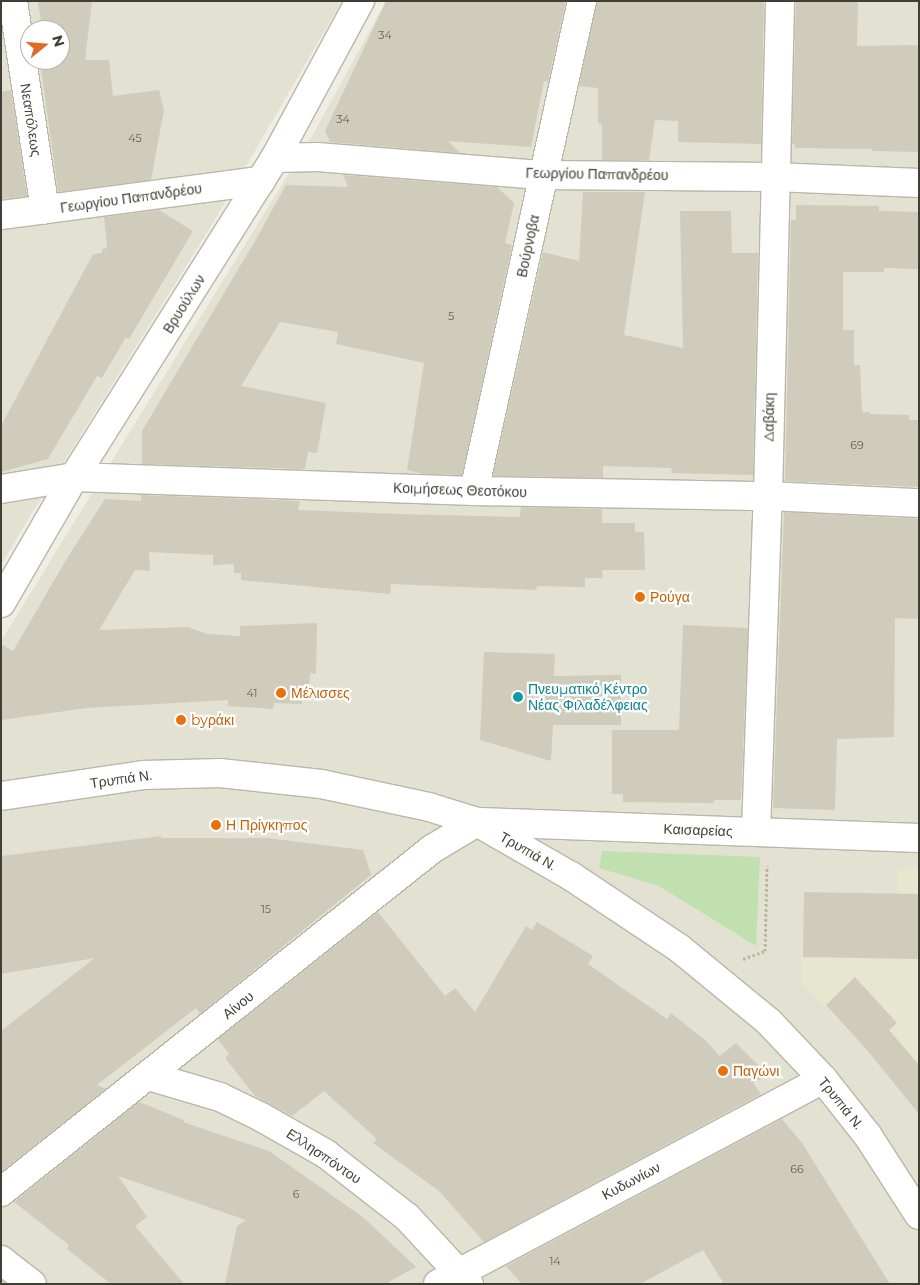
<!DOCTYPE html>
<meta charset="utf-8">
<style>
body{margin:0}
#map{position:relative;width:920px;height:1285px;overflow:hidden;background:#f0eee4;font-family:Montserrat,sans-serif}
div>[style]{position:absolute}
.residential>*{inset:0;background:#e3e1d2}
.education>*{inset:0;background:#e7e6cf}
.green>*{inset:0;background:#c1e0b0}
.building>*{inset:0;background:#d0ccbb;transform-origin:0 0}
.path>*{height:3px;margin-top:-1.5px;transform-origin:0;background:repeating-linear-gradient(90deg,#bab59a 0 2.5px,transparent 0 5px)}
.roads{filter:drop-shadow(1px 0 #bab7a8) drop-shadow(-1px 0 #bab7a8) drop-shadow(0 1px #bab7a8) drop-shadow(0 -1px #bab7a8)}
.minor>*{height:28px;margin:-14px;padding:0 14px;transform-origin:14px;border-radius:14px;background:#fff}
.dots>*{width:14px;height:14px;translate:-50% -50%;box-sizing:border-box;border:2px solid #fff;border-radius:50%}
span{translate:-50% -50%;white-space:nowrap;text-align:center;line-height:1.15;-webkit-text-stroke:4.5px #fff;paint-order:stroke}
.number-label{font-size:11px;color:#656256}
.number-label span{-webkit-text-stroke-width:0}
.street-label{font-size:14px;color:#413f34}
.food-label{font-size:14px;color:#c56008}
.left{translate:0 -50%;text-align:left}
.culture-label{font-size:14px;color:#0d838f}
.frame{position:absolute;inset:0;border:2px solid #413f34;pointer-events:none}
.north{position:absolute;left:20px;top:20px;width:50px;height:50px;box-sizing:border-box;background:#fff;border:1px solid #b3b2ae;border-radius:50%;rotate:73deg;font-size:14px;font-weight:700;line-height:20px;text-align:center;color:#413f34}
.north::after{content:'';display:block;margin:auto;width:18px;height:22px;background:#e16a29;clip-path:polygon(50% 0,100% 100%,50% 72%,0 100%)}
</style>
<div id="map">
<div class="residential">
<div style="clip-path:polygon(evenodd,1px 1px,342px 1px,213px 223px,29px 518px,1px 565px,1px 1px,30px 30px,60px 30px,60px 60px,30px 60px,30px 30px)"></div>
<div style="clip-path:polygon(386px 1px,919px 1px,919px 1284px,1px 1284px,1px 641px,312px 136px)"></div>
</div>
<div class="education">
<div style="clip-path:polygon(899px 869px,919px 869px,919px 1114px,867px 1050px,801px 982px,804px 892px,899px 894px)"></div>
</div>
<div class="green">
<div style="clip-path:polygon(602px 851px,760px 857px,756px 946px,659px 886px,599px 868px)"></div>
</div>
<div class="building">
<div style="clip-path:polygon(38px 1px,92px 1px,85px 60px,109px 60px,113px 96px,159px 90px,164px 110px,151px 180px,58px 192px,40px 61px,60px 60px,60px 30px,42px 30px)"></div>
<div style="clip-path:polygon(386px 1px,566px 1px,548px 82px,544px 81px,531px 147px,448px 141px,460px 153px,330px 142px,325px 131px)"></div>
<div style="clip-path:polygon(597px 1px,764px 1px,761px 144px,678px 142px,678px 121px,655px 120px,649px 160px,602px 160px,602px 124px,598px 123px,598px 88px,579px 86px)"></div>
<div style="clip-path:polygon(796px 1px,858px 1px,857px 46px,919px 45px,919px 152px,872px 151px,872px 149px,795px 148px,795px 144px,792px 144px)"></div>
<div style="clip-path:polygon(11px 90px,27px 196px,1px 199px,1px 92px)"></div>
<div style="clip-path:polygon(343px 175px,497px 187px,514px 203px,505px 243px,512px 245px,462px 475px,423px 474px,407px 470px,424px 363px,336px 344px,338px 332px,280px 322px,241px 386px,326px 403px,317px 453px,308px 452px,305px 469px,142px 464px,142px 431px,255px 241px,286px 185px,348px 187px)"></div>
<div style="clip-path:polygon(583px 192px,645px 192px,624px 335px,683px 348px,680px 211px,731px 211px,732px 253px,758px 253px,753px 475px,671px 473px,672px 468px,603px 466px,603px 478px,493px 476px,543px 252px,579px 261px)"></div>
<div style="clip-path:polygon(796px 205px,879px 206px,879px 211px,919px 212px,919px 269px,884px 268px,884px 272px,843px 272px,843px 330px,854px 330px,854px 365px,860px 365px,862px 412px,870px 412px,870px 414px,909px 415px,909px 420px,919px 420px,919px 487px,785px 481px,791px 220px,796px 220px)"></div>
<div style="clip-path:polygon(159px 210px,193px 231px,129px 339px,126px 337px,102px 378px,97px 376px,48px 459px,1px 472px,1px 426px,93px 254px,102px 253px,102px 249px,107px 248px,104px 217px)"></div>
<div style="clip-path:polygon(141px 495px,300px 501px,298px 510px,400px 514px,520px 517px,521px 507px,602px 509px,602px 523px,635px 523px,635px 532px,644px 532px,645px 570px,602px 570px,603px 578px,585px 578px,585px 587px,537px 586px,536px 590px,391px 584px,390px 594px,241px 580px,241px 573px,234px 573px,234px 564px,213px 565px,213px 555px,149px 552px,150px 571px,135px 570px,99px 630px,188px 627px,207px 634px,240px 636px,240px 626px,317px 623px,316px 674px,310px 673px,309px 693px,302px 693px,302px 704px,274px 703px,273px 709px,228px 706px,228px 700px,87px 708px,1px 720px,1px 644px,13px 651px,66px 560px,105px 499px,141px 501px)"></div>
<div style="clip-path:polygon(784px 512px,919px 519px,919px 619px,895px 618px,894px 737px,837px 739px,835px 810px,773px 808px)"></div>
<div style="clip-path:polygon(683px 625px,748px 628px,741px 800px,714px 800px,714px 803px,623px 802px,623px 794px,612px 794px,612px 730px,679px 730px)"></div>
<div style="clip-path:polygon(484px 652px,555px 654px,554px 676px,621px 675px,621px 725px,553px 725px,551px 761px,480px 740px)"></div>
<div style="clip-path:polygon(161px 836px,161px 838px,267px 838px,363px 850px,371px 875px,200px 1014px,196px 1008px,97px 1085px,106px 1089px,1px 1172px,1px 1031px,95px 958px,1px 974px,1px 856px)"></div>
<div style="left:804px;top:892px;width:115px;height:65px;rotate:1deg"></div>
<div style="clip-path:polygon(378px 912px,445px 996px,455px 988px,475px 1012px,526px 926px,532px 930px,537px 922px,593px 956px,588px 964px,667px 1019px,671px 1013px,706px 1041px,720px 1056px,736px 1043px,768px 1075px,753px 1083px,761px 1094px,484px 1242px,439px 1191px,373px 1143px,377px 1139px,324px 1091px,292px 1116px,255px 1096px,225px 1058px,229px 1054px,218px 1039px)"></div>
<div style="clip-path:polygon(855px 977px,897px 1023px,889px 1030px,919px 1065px,919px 1114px,867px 1050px,826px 1005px)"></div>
<div style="clip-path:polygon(139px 1102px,184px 1120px,183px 1122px,269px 1151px,364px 1218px,416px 1267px,385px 1284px,225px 1284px,237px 1226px,246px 1220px,118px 1176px,147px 1217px,135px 1226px,184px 1284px,111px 1284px,67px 1249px,69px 1245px,14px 1202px)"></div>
<div style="clip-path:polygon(782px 1119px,802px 1143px,890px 1284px,724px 1284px,703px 1250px,640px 1284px,522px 1284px,506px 1266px)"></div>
</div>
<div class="path">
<div style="left:743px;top:959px;width:23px;rotate:-20deg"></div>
<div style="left:765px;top:951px;width:85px;rotate:-88.7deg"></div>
</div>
<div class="roads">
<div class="minor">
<div style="left:13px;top:1px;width:211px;rotate:81.3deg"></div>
<div style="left:275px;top:158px;width:42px;rotate:-1.4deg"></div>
<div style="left:317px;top:157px;width:227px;rotate:4.6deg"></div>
<div style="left:543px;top:175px;width:231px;rotate:0.5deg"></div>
<div style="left:774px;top:177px;width:145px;rotate:2.4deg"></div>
<div style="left:1px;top:215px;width:262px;rotate:-7.5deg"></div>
<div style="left:1px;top:489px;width:74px;rotate:-9.3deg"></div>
<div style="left:74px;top:477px;width:400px;rotate:2deg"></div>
<div style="left:474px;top:491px;width:294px;rotate:1deg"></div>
<div style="left:768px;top:496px;width:151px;rotate:2.7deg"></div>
<div style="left:474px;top:491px;width:502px;rotate:-77.57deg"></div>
<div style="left:1px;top:603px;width:146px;rotate:-59.9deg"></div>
<div style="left:74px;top:477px;width:377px;rotate:-57.8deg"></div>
<div style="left:275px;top:158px;width:179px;rotate:-61.6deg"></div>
<div style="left:1px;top:796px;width:145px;rotate:-8.4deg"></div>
<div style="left:144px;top:775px;width:76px;rotate:-1.5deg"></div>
<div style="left:220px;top:773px;width:102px;rotate:6.2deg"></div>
<div style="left:321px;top:784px;width:110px;rotate:12deg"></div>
<div style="left:429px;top:807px;width:50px;rotate:17.4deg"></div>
<div style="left:477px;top:822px;width:108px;rotate:29.9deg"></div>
<div style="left:571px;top:876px;width:130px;rotate:33.7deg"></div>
<div style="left:679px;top:948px;width:117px;rotate:39.4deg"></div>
<div style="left:769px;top:1022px;width:79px;rotate:46.5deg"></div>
<div style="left:823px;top:1079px;width:73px;rotate:51.7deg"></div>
<div style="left:868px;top:1136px;width:94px;rotate:57.2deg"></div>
<div style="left:481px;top:822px;width:438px;rotate:2.1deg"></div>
<div style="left:756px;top:832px;width:336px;rotate:-88deg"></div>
<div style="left:768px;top:496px;width:495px;rotate:-88.6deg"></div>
<div style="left:149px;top:1076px;width:74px;rotate:16.5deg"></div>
<div style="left:220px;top:1097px;width:46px;rotate:26deg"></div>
<div style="left:261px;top:1117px;width:75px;rotate:29.6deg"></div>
<div style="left:326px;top:1154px;width:103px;rotate:37.9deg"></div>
<div style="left:407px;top:1217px;width:91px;rotate:47.2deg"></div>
<div style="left:1px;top:1192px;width:551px;rotate:-38.51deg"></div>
<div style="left:432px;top:849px;width:52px;rotate:-31deg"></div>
<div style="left:1px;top:1260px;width:39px;rotate:38deg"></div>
<div style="left:438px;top:1284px;width:436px;rotate:-28deg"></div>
</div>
</div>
<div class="dots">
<div style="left:640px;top:597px;background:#e8710a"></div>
<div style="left:281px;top:693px;background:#e8710a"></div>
<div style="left:518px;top:697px;background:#0f9aa8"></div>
<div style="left:181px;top:720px;background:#e8710a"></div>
<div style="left:216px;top:825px;background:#e8710a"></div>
<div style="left:723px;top:1071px;background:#e8710a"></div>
</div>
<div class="number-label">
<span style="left:385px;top:35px">34</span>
<span style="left:343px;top:119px">34</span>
<span style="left:135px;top:138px">45</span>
<span style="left:451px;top:316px">5</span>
<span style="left:857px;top:445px">69</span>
<span style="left:252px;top:693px">41</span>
<span style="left:266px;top:909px">15</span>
<span style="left:797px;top:1169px">66</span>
<span style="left:296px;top:1194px">6</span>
<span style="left:555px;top:1261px">14</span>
</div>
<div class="street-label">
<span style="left:31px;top:120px;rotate:81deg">Νεαπόλεως</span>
<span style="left:597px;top:174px;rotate:1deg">Γεωργίου Παπανδρέου</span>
<span style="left:131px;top:198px;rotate:-8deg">Γεωργίου Παπανδρέου</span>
<span style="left:528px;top:246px;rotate:-78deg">Βούρνοβα</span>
<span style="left:184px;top:304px;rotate:-58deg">Βρυούλων</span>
<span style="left:769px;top:417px;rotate:-89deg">Δαβάκη</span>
<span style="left:460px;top:490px;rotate:2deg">Κοιμήσεως Θεοτόκου</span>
<span style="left:121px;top:779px;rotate:-8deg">Τρυπιά Ν.</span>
<span style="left:698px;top:830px;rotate:2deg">Καισαρείας</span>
<span style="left:528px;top:851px;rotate:30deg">Τρυπιά Ν.</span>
<span style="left:238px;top:1005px;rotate:-39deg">Αίνου</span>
<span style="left:841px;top:1103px;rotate:51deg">Τρυπιά Ν.</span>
<span style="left:324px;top:1156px;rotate:34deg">Ελλησπόντου</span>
<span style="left:631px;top:1181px;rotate:-28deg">Κυδωνίων</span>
</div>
<div class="food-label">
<span class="left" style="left:650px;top:597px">Ρούγα</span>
<span class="left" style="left:291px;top:693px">Μέλισσες</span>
<span class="left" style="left:191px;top:720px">byράκι</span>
<span class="left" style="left:226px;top:825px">Η Πρίγκηπος</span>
<span class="left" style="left:733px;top:1071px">Παγώνι</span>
</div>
<div class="culture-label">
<span class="left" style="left:528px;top:697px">Πνευματικό Κέντρο<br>Νέας Φιλαδέλφειας</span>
</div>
<div class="frame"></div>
<div class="north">N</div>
</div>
